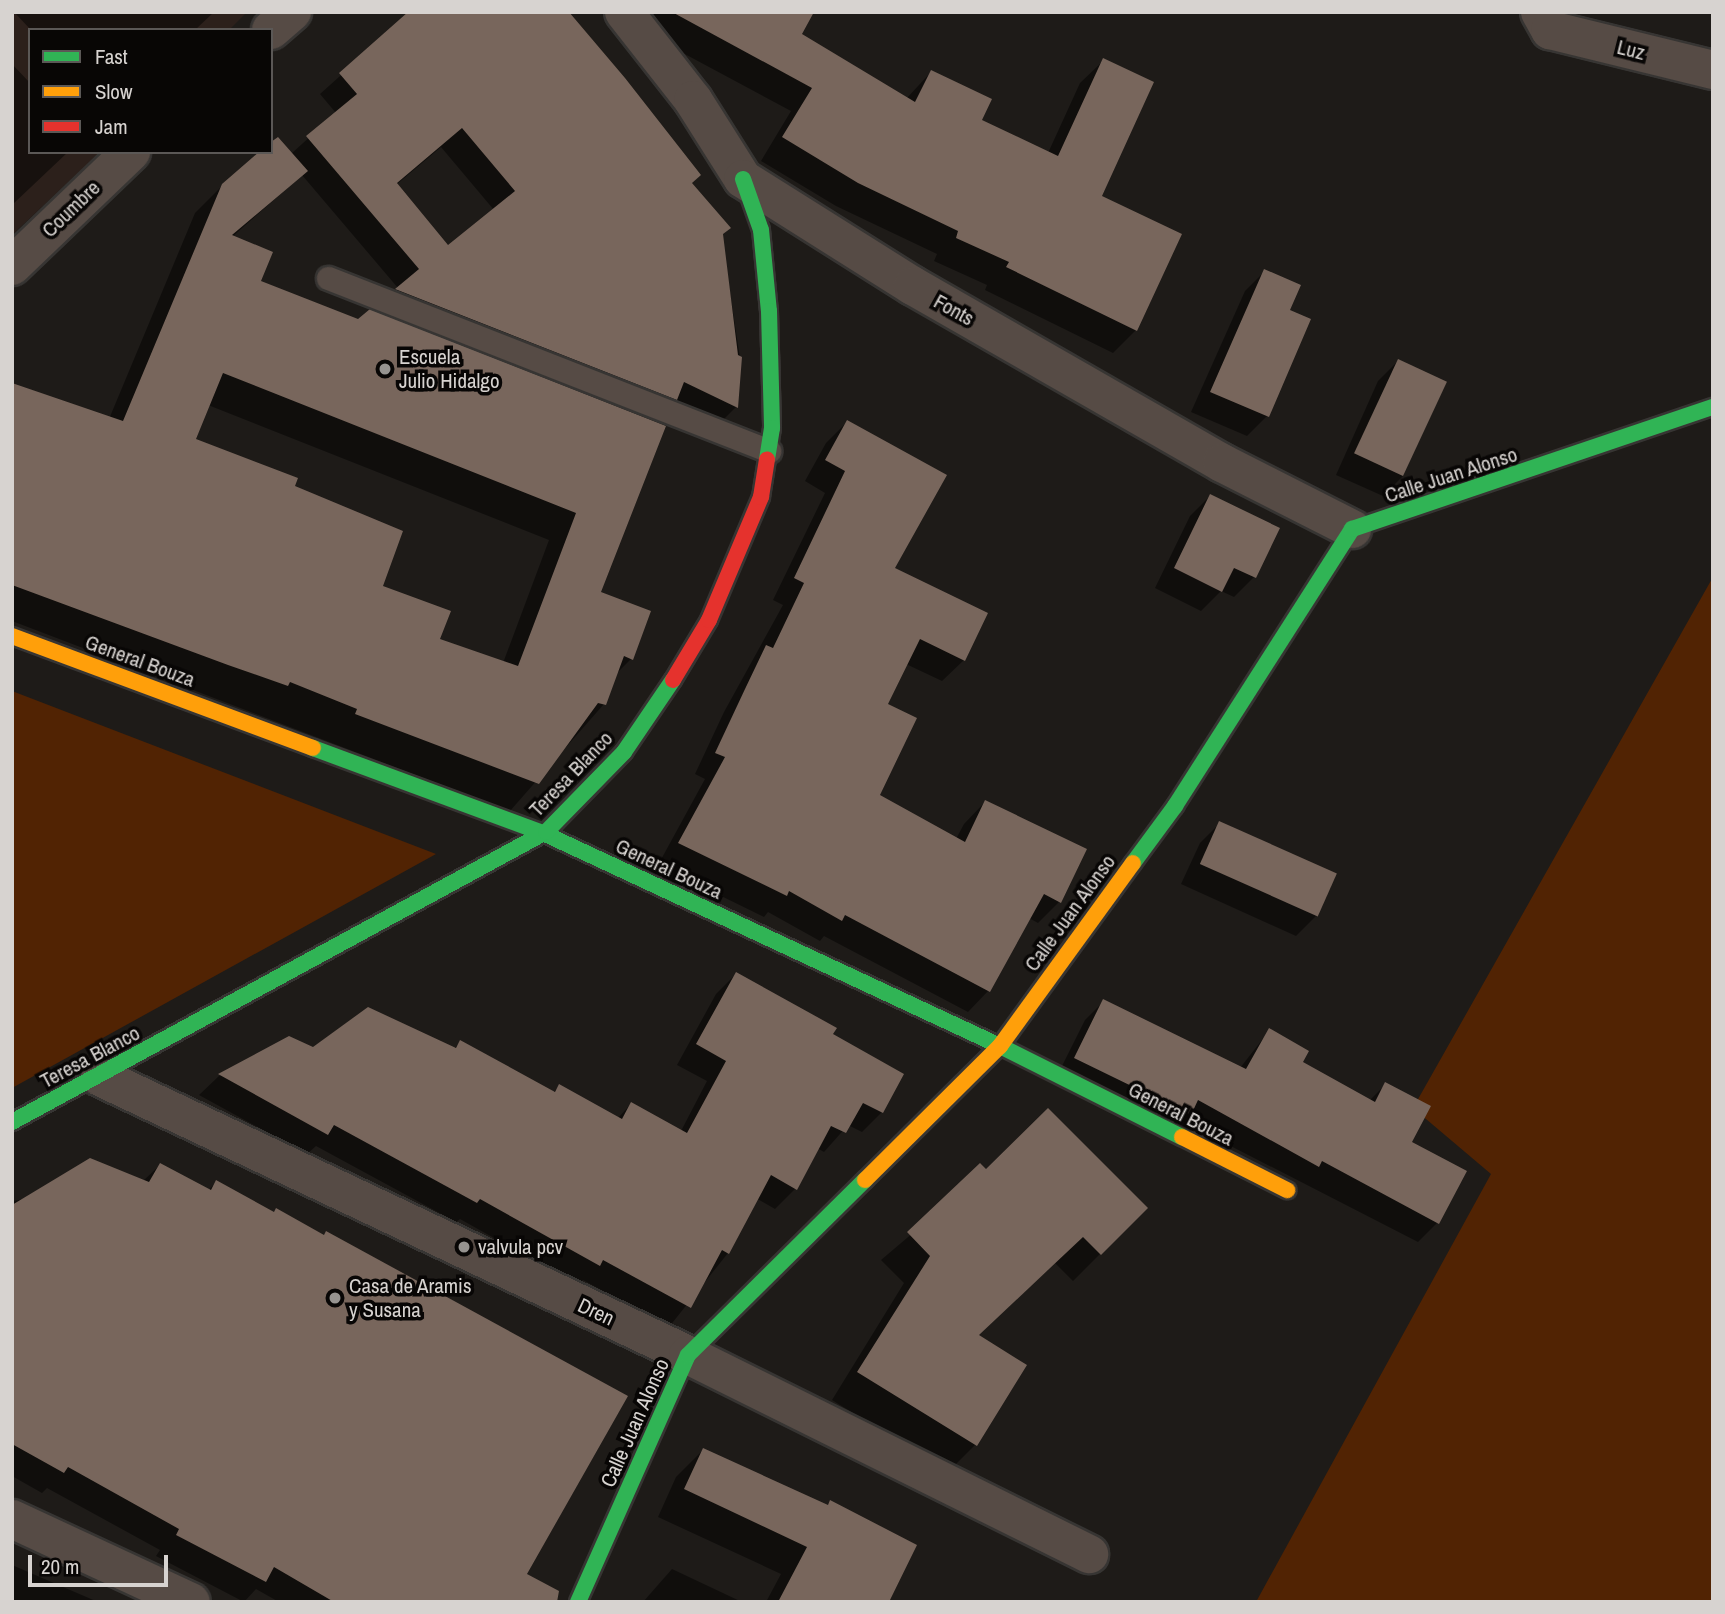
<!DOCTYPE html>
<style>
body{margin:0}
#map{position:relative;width:1725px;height:1614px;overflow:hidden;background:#1e1b18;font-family:"Archivo Narrow",sans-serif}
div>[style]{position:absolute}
.built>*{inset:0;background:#2c201b}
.green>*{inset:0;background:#512303}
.shadow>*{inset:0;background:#0007}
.building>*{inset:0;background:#78665c;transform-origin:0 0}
.roads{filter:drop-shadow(2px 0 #373533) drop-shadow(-2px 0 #373533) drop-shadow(0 2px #373533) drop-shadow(0 -2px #373533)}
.lane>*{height:23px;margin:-11.5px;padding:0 11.5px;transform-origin:11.5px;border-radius:11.5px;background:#564b45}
.street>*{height:38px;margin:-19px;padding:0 19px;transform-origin:19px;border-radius:19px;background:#564b45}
.fast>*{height:16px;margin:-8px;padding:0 8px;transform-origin:8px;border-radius:8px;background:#30b455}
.slow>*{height:16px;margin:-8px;padding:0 8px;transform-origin:8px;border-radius:8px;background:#ff9f0a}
.jam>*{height:16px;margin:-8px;padding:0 8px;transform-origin:8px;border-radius:8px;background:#e5322d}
.dots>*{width:19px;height:19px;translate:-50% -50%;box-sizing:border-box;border:4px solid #080605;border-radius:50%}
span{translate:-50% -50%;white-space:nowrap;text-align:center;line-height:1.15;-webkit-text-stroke:7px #080605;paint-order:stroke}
.street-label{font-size:21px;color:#d7d3d0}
.poi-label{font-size:21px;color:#d7d3d0}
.left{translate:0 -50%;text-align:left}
.frame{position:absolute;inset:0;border:14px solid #d7d3d0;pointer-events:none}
.legend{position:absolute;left:28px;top:28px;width:245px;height:126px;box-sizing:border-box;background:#080605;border:2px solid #5b5856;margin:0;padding:9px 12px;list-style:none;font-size:21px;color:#d7d3d0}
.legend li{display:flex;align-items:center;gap:14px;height:35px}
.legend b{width:35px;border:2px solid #5b5856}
.scale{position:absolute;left:28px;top:1555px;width:140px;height:32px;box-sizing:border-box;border:4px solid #d7d3d0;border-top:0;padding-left:9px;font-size:21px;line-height:24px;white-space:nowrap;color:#d7d3d0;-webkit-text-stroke:5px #080605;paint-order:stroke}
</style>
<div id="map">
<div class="built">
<div style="clip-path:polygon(12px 12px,247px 12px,229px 30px,30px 30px,30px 152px,100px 152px,12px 235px)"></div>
</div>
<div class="green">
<div style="clip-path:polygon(1713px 577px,1713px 1602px,1256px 1602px,1491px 1174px,1413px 1108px)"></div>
<div style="clip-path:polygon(12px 691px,436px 854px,12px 1088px)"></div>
</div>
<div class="shadow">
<div style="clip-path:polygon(14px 12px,214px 12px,195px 30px,31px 30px)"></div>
<div style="clip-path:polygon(evenodd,406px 12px,566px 12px,690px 183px,721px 234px,740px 358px,736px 407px,716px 427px,669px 404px,655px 419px,377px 310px,398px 288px,302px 175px,232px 237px,259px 282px,358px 321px,664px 427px,599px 593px,631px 659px,615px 675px,604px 704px,510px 811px,12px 621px,12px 387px,109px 419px,195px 213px,223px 185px,291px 154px,336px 113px,320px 94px,408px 15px,406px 12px,441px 147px,494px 210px,448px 247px,396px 185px,441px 147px,406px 12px,208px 405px,549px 540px,503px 663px,438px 640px,381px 587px,292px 487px,193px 440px,208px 405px)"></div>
<div style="clip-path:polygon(622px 12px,812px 12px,800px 35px,906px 99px,931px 72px,980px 121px,1048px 153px,1080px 83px,1103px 61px,1100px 197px,1136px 330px,1113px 353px,985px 290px,987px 285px,934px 261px,937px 254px,836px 206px,761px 161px,791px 111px,668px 45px)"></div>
<div style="clip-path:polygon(12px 64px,30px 83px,30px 152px,68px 152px,12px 205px)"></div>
<div style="clip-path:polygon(1265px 271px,1288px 311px,1267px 416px,1247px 436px,1191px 412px,1245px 291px)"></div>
<div style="clip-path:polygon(1398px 361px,1403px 476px,1383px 496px,1336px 475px,1378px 381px)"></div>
<div style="clip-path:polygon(847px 422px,892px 569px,964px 660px,942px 681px,906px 664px,886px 705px,878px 796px,956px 839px,964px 824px,985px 802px,1059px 902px,1038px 923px,1029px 918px,989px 990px,968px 1012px,824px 936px,820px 941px,768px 912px,764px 917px,658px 865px,705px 779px,695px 774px,724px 712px,783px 605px,773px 600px,825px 493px,805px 481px,826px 443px)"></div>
<div style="clip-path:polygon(1210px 496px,1278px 529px,1254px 577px,1234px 597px,1221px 591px,1201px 611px,1155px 588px,1190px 516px)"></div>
<div style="clip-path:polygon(1220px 823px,1316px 916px,1296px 936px,1181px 884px,1200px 843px)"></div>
<div style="clip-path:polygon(736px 974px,831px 1035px,882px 1112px,862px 1132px,848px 1125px,824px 1152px,817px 1148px,795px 1189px,775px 1209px,756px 1198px,728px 1253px,669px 1327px,583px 1280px,578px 1285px,460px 1219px,456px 1222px,316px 1146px,307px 1154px,199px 1095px,219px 1076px,289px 1038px,313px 1049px,454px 1049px,460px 1042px,553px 1093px,559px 1086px,617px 1119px,631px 1104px,681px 1131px,707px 1081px,677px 1065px,716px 994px)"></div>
<div style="clip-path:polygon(1104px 1001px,1240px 1068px,1269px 1031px,1301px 1062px,1369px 1101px,1386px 1084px,1437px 1223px,1418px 1242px,1182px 1121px,1056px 1078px,1085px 1020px)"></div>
<div style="clip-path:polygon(160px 1165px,208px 1191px,216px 1182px,524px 1574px,519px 1602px,279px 1602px,256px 1589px,244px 1602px,156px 1556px,160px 1550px,47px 1488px,42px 1493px,12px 1476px,12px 1201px,143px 1181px)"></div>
<div style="clip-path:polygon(986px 1171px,1146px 1208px,1073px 1281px,1055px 1263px,977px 1336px,1025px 1366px,975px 1445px,948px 1472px,832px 1400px,904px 1283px,881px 1260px)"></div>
<div style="clip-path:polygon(703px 1450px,887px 1602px,766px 1602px,781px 1574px,658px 1517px,676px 1477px)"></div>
<div style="clip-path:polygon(12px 1565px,98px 1602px,12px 1602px)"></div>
<div style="clip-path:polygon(672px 1569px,742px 1602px,643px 1602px)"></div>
</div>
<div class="building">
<div style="clip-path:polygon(evenodd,408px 12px,569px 12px,625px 78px,701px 175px,692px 183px,731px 228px,723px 234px,738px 355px,742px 357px,738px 408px,684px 382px,677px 400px,395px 289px,419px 269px,306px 136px,357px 94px,339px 73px,408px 12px,462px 128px,515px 191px,448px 245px,397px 183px,462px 128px)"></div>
<div style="clip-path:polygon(672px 12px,814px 12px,802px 34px,915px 102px,931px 70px,992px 99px,982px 120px,1058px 156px,1103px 58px,1154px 82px,1102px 196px,1182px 234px,1137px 331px,1006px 267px,1009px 262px,956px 238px,958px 231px,858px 183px,782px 137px,812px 88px)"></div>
<div style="clip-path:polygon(evenodd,278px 137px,308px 171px,232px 235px,273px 252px,261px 281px,358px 319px,370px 309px,666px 426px,601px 592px,651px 611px,633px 660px,624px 656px,606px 705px,598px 703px,539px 784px,355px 714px,357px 709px,290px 682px,288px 686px,228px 665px,12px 585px,12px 383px,123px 421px,222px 184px,259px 152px,271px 152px,271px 142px,278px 137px,223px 373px,576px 513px,518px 666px,440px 639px,451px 611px,383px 586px,403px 531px,295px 486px,298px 478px,196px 439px,223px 373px)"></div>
<div style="clip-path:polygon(1264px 269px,1301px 285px,1290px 310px,1311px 319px,1269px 417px,1210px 392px)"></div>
<div style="left:1398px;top:359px;width:54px;height:104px;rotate:25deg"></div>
<div style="clip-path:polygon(847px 420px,947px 475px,895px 568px,988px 613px,965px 661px,920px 639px,888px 704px,917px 718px,880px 795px,965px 842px,985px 800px,1087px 849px,1061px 903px,1044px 894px,990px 992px,845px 915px,842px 921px,789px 891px,787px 896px,678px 843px,725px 757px,715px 753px,745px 689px,766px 645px,773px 648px,804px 583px,794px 578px,845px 471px,825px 460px)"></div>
<div style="clip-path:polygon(1210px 494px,1280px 528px,1256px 578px,1234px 568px,1222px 592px,1174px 568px)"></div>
<div style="left:1219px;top:821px;width:129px;height:47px;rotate:24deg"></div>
<div style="clip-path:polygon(736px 972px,837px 1028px,833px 1034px,904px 1074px,883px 1113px,863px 1103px,846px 1133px,831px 1126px,797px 1190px,771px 1175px,729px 1254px,722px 1250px,691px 1308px,603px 1260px,600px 1266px,480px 1199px,477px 1203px,334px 1125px,328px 1135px,218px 1074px,289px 1036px,313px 1047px,368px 1007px,456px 1048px,460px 1040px,555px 1092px,559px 1084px,622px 1119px,631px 1102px,687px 1133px,726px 1061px,696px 1044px)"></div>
<div style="clip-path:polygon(1103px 999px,1246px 1069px,1269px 1028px,1309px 1051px,1303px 1062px,1375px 1102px,1385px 1082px,1431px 1106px,1412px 1142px,1467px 1171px,1439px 1224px,1322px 1161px,1319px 1167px,1198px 1100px,1191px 1115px,1074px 1058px)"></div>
<div style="clip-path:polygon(1048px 1108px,1148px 1208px,1101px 1255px,1083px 1237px,979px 1335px,1027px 1365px,977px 1446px,857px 1372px,930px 1256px,907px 1232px,980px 1163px,986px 1169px)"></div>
<div style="clip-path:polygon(90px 1158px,149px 1182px,160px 1163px,211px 1190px,216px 1180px,274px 1212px,276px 1208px,324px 1235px,326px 1231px,628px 1396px,527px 1574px,559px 1591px,557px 1602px,334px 1602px,274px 1567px,266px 1582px,176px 1535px,179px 1529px,68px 1467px,64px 1473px,12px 1444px,12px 1205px)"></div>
<div style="clip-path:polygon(703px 1448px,828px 1505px,830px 1500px,917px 1545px,889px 1602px,778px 1602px,807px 1547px,684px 1489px)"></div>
</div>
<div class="roads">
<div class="lane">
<div style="left:328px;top:278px;width:474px;rotate:21.4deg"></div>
</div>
<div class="street">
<div style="left:624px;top:12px;width:112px;rotate:51.9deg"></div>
<div style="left:693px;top:100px;width:93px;rotate:57.7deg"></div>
<div style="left:743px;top:179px;width:201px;rotate:32.2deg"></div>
<div style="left:913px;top:286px;width:356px;rotate:29.8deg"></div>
<div style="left:1222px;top:463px;width:146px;rotate:26.9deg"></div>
<div style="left:1540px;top:12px;width:21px;rotate:61deg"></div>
<div style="left:1550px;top:30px;width:168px;rotate:13.8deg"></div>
<div style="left:271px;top:30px;width:28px;rotate:-41deg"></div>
<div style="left:12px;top:266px;width:165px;rotate:-43.8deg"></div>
<div style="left:100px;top:1077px;width:650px;rotate:25.3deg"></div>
<div style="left:688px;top:1355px;width:448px;rotate:26.4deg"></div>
<div style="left:12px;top:1519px;width:197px;rotate:24.9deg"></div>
</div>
<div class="fast">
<div style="left:743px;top:179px;width:54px;rotate:70.6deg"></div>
<div style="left:761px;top:230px;width:81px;rotate:84.4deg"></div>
<div style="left:769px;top:311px;width:117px;rotate:88.5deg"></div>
<div style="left:772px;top:428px;width:31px;rotate:99deg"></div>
<div style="left:313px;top:748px;width:245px;rotate:20.3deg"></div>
<div style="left:543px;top:833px;width:504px;rotate:24.99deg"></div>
<div style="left:1000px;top:1046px;width:203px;rotate:26.6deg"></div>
<div style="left:1133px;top:863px;width:71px;rotate:-53.6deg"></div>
<div style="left:1175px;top:806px;width:329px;rotate:-57.4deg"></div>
<div style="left:1352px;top:529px;width:381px;rotate:-18.7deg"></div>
<div style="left:12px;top:1122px;width:608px;rotate:-28.51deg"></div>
<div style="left:546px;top:832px;width:112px;rotate:-45.7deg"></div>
<div style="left:624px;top:752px;width:87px;rotate:-55.8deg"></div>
<div style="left:578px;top:1602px;width:270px;rotate:-66deg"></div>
<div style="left:688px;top:1355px;width:249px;rotate:-44.7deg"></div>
</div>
<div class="slow">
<div style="left:12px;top:636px;width:321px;rotate:20.4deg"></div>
<div style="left:1182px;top:1137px;width:118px;rotate:26.8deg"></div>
<div style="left:865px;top:1180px;width:190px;rotate:-44.8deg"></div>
<div style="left:1000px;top:1046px;width:226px;rotate:-54deg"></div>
</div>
<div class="jam">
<div style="left:673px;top:680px;width:70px;rotate:-59deg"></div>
<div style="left:709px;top:620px;width:134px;rotate:-67.1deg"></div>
<div style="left:761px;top:497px;width:38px;rotate:-81deg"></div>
</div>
</div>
<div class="dots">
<div style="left:385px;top:369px;background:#969390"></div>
<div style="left:464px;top:1247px;background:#969390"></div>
<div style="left:335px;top:1298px;background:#969390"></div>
</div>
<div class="street-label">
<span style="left:1631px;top:50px;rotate:14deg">Luz</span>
<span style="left:71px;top:209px;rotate:-44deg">Coumbre</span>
<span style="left:954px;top:310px;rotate:29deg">Fonts</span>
<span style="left:1451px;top:475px;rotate:-18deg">Calle Juan Alonso</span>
<span style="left:140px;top:661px;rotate:20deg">General Bouza</span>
<span style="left:571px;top:774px;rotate:-46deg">Teresa Blanco</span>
<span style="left:669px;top:869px;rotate:25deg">General Bouza</span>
<span style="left:1070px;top:913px;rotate:-54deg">Calle Juan Alonso</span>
<span style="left:90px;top:1057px;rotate:-28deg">Teresa Blanco</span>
<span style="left:1181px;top:1114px;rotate:27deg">General Bouza</span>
<span style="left:596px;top:1312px;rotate:25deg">Dren</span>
<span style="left:635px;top:1423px;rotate:-66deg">Calle Juan Alonso</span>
</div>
<div class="poi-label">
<span class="left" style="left:399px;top:369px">Escuela<br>Julio Hidalgo</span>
<span class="left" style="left:478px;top:1247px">valvula pcv</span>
<span class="left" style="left:349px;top:1298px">Casa de Aramis<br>y Susana</span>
</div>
<div class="frame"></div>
<ul class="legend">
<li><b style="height:9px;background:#30b455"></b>Fast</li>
<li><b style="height:9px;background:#ff9f0a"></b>Slow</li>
<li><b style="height:9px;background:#e5322d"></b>Jam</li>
</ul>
<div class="scale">20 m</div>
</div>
